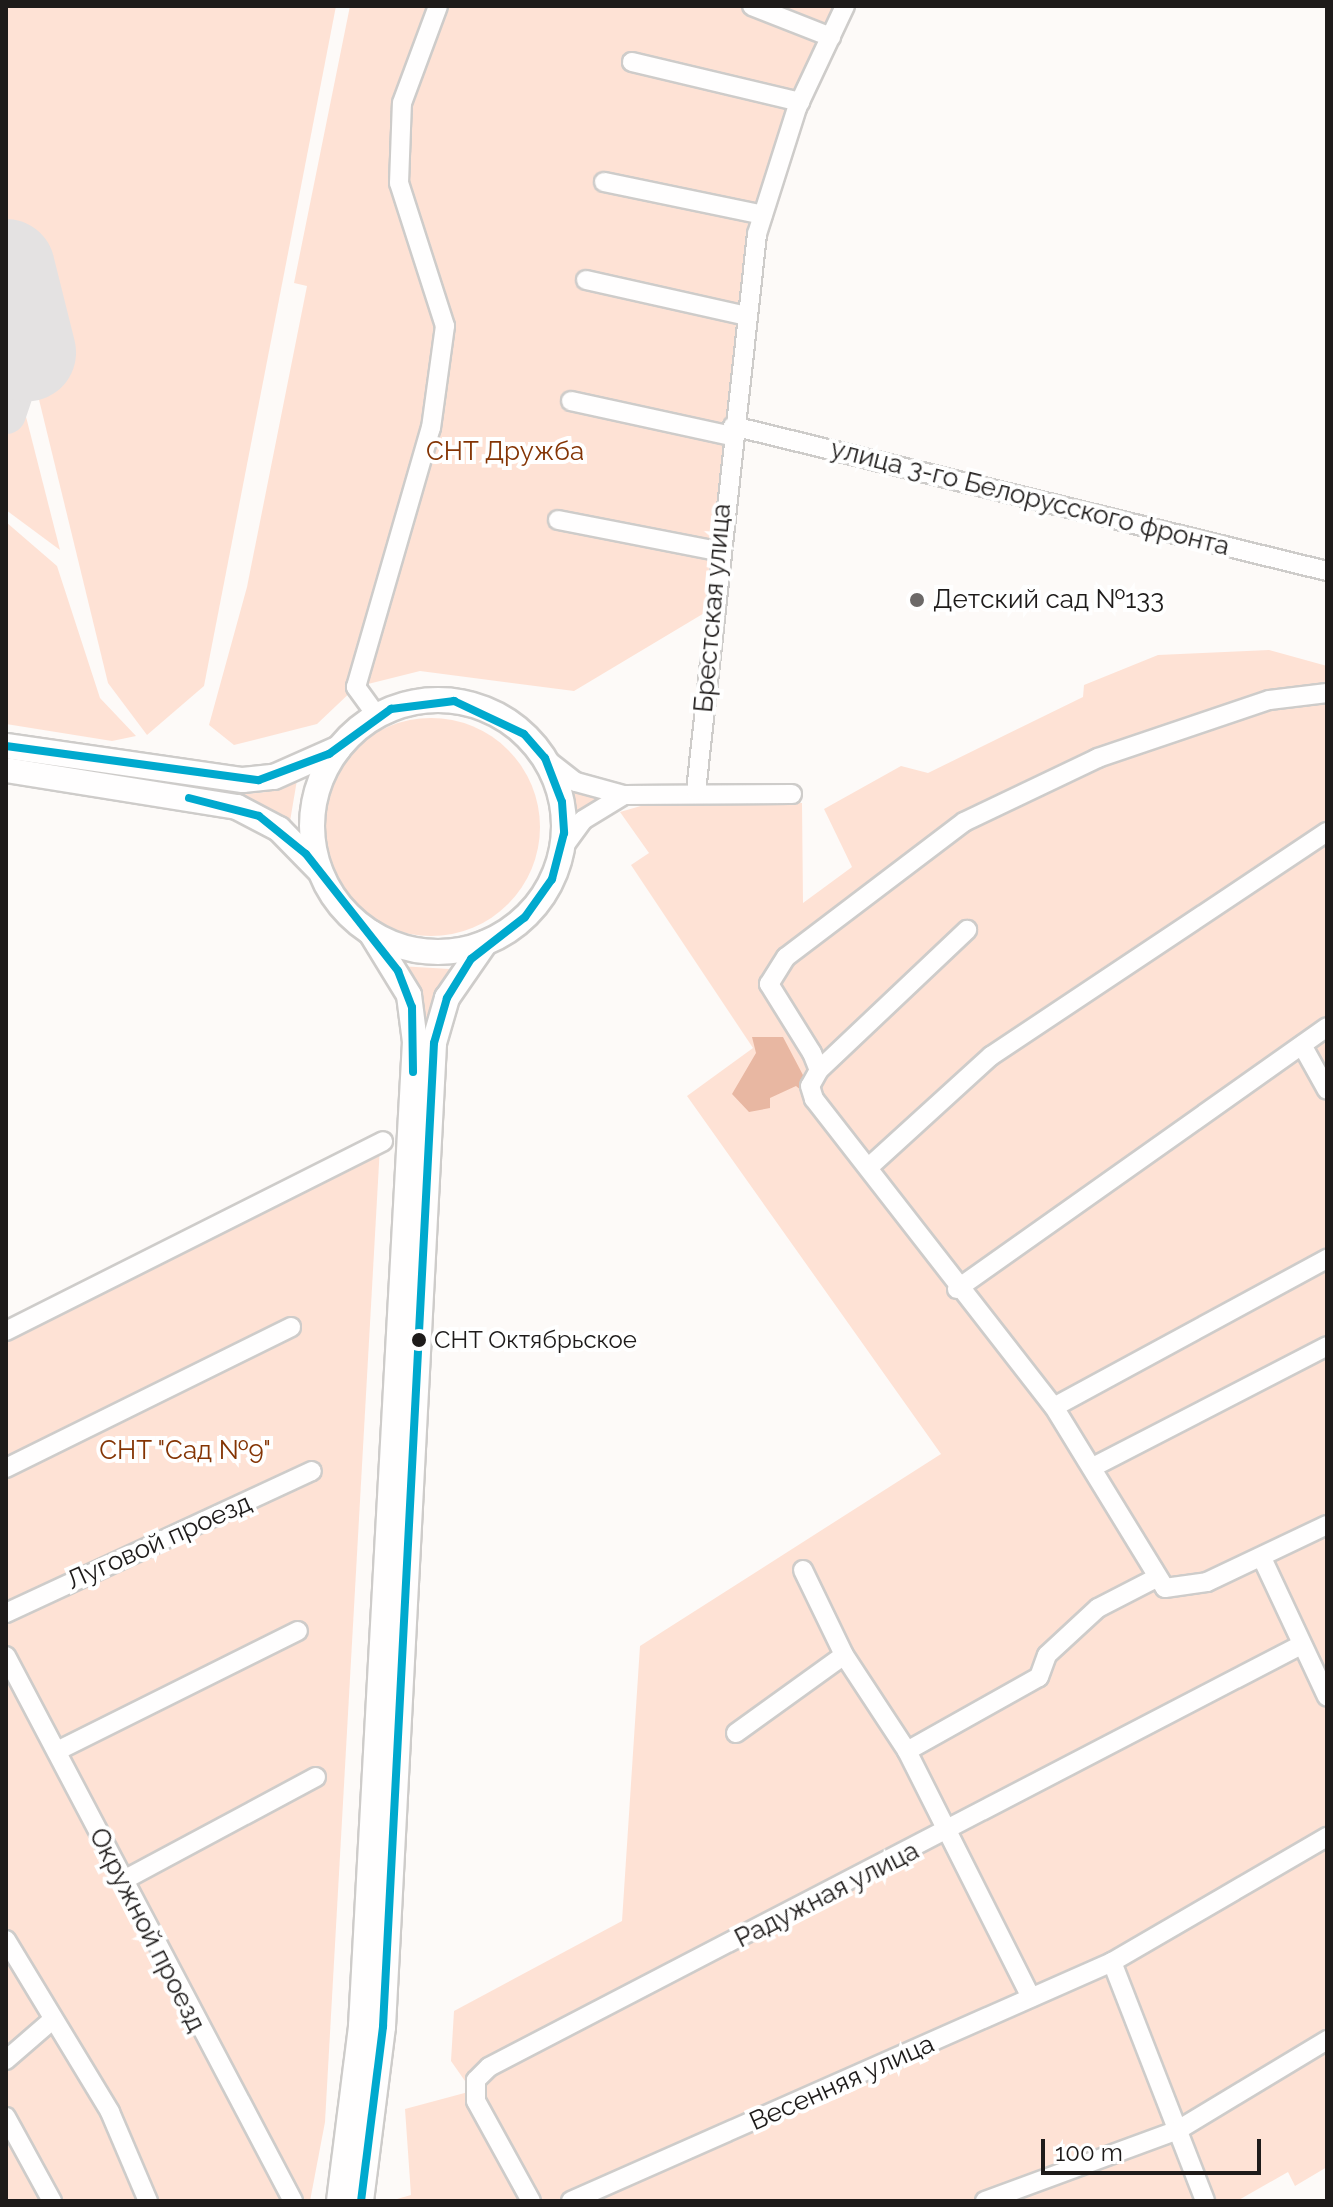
<!DOCTYPE html>
<meta charset="utf-8">
<style>
body{margin:0}
#map{position:relative;width:1333px;height:2207px;overflow:hidden;background:#fdfaf8;font-family:Raleway,sans-serif}
div>[style]{position:absolute}
.green>*{inset:0;background:#fee2d5}
.round{border-radius:50%}
.water>*{inset:0;background:#e8b7a2}
.taxiway>*{height:40px;margin:-20px;padding:0 20px;transform-origin:20px;border-radius:20px;background:#e4e2e2}
.runway>*{height:98px;margin:-49px;padding:0 49px;transform-origin:49px;border-radius:49px;background:#e4e2e2}
.roads{filter:drop-shadow(2px 0 #ceccca) drop-shadow(-2px 0 #ceccca) drop-shadow(0 2px #ceccca) drop-shadow(0 -2px #ceccca)}
.minor>*{height:18px;margin:-9px;padding:0 9px;transform-origin:9px;border-radius:9px;background:#fffefe}
.major>*{height:24px;margin:-12px;padding:0 12px;transform-origin:12px;border-radius:12px;background:#fffefe}
.major>.ring{margin:-12px;padding:0;box-sizing:content-box;background:none;border:24px solid #fffefe;border-radius:50%}
.bus-1>*{height:8px;margin:-4px;padding:0 4px;transform-origin:4px;border-radius:4px;background:#00a9ce}
.dots>*{width:22px;height:22px;translate:-50% -50%;box-sizing:border-box;border:4px solid #fff;border-radius:50%}
span{translate:-50% -50%;white-space:nowrap;text-align:center;line-height:1.15;-webkit-text-stroke:8px #fff;paint-order:stroke}
.bus-label{font-size:24px;color:#1e1b1a}
.left{translate:0 -50%;text-align:left}
.park-label{font-size:26px;color:#843404}
.street-label{font-size:26px;color:#1e1b1a}
.poi-label{font-size:26px;color:#1e1b1a}
.frame{position:absolute;inset:0;border:8px solid #1e1b1a;pointer-events:none}
.scale{position:absolute;left:1041px;top:2139px;width:220px;height:36px;box-sizing:border-box;border:4px solid #1e1b1a;border-top:0;padding-left:10px;font-size:24px;line-height:28px;white-space:nowrap;color:#1e1b1a;-webkit-text-stroke:6px #fff;paint-order:stroke}
</style>
<div id="map">
<div class="green">
<div style="clip-path:polygon(6px 6px,336px 6px,204px 686px,147px 735px,108px 683px,6px 264px)"></div>
<div style="clip-path:polygon(350px 6px,844px 6px,826px 39px,769px 231px,711px 609px,574px 691px,420px 671px,356px 687px,317px 724px,234px 745px,209px 725px,247px 587px,307px 286px,294px 283px)"></div>
<div style="clip-path:polygon(22px 401px,60px 550px,6px 510px,6px 434px)"></div>
<div style="clip-path:polygon(6px 522px,57px 566px,100px 698px,136px 736px,112px 741px,6px 724px)"></div>
<div style="clip-path:polygon(1269px 650px,1327px 666px,1327px 2167px,1295px 2186px,1288px 2172px,1237px 2201px,390px 2201px,411px 2195px,405px 2109px,472px 2091px,451px 2061px,454px 2011px,622px 1921px,640px 1646px,941px 1454px,687px 1096px,753px 1048px,631px 865px,649px 853px,620px 812px,658px 801px,802px 803px,803px 903px,852px 867px,824px 809px,901px 766px,928px 773px,1083px 697px,1084px 685px,1158px 655px)"></div>
<div class="round" style="left:322px;top:718px;width:218px;height:218px"></div>
<div style="clip-path:polygon(297px 780px,288px 833px,234px 795px,266px 792px)"></div>
<div style="clip-path:polygon(568px 787px,583px 794px,600px 800px,574px 821px)"></div>
<div style="clip-path:polygon(399px 966px,450px 969px,424px 1030px)"></div>
<div style="clip-path:polygon(380px 1146px,325px 2122px,310px 2201px,6px 2201px,6px 1330px)"></div>
</div>
<div class="water">
<div style="clip-path:polygon(752px 1037px,783px 1037px,804px 1077px,802px 1091px,796px 1086px,770px 1098px,770px 1108px,749px 1112px,732px 1094px,756px 1053px)"></div>
</div>
<div class="taxiway">
<div style="left:6px;top:414px;width:65px;rotate:-71.3deg"></div>
</div>
<div class="runway">
<div style="left:6px;top:268px;width:87px;rotate:76deg"></div>
</div>
<div class="roads">
<div class="minor">
<div style="left:752px;top:6px;width:85px;rotate:21.4deg"></div>
<div style="left:632px;top:62px;width:173px;rotate:13.4deg"></div>
<div style="left:604px;top:182px;width:162px;rotate:11.7deg"></div>
<div style="left:586px;top:280px;width:165px;rotate:12.6deg"></div>
<div style="left:571px;top:401px;width:164px;rotate:12.3deg"></div>
<div style="left:733px;top:426px;width:611px;rotate:13.72deg"></div>
<div style="left:558px;top:520px;width:163px;rotate:11deg"></div>
<div style="left:1327px;top:693px;width:58px;rotate:173.1deg"></div>
<div style="left:1269px;top:700px;width:181px;rotate:161.3deg"></div>
<div style="left:1098px;top:758px;width:148px;rotate:154.5deg"></div>
<div style="left:964px;top:822px;width:223px;rotate:142.8deg"></div>
<div style="left:786px;top:957px;width:32px;rotate:122deg"></div>
<div style="left:769px;top:984px;width:81px;rotate:58.1deg"></div>
<div style="left:812px;top:1053px;width:18px;rotate:68deg"></div>
<div style="left:819px;top:1070px;width:18px;rotate:119deg"></div>
<div style="left:810px;top:1086px;width:14px;rotate:73deg"></div>
<div style="left:814px;top:1099px;width:390px;rotate:52.1deg"></div>
<div style="left:1054px;top:1407px;width:212px;rotate:58.5deg"></div>
<div style="left:1165px;top:1588px;width:42px;rotate:-8.1deg"></div>
<div style="left:1207px;top:1582px;width:133px;rotate:-25.4deg"></div>
<div style="left:377px;top:716px;width:36px;rotate:-126deg"></div>
<div style="left:356px;top:687px;width:270px;rotate:-73.9deg"></div>
<div style="left:431px;top:428px;width:103px;rotate:-82.2deg"></div>
<div style="left:445px;top:326px;width:150px;rotate:-107.8deg"></div>
<div style="left:399px;top:183px;width:80px;rotate:-87.9deg"></div>
<div style="left:402px;top:103px;width:103px;rotate:-69.6deg"></div>
<div style="left:545px;top:758px;width:39px;rotate:38deg"></div>
<div style="left:576px;top:782px;width:50px;rotate:15.2deg"></div>
<div style="left:624px;top:795px;width:168px;rotate:-0.3deg"></div>
<div style="left:696px;top:791px;width:560px;rotate:-83.75deg"></div>
<div style="left:757px;top:234px;width:132px;rotate:-72.4deg"></div>
<div style="left:797px;top:108px;width:113px;rotate:-64.8deg"></div>
<div style="left:562px;top:849px;width:36px;rotate:-54deg"></div>
<div style="left:583px;top:820px;width:48px;rotate:-31.4deg"></div>
<div style="left:1302px;top:1045px;width:51px;rotate:60.9deg"></div>
<div style="left:819px;top:1070px;width:204px;rotate:-43.4deg"></div>
<div style="left:869px;top:1167px;width:165px;rotate:-42.3deg"></div>
<div style="left:991px;top:1056px;width:404px;rotate:-33.7deg"></div>
<div style="left:957px;top:1289px;width:453px;rotate:-35.3deg"></div>
<div style="left:6px;top:1331px;width:422px;rotate:-26.7deg"></div>
<div style="left:1054px;top:1407px;width:311px;rotate:-28.5deg"></div>
<div style="left:1095px;top:1466px;width:261px;rotate:-27.3deg"></div>
<div style="left:6px;top:1468px;width:318px;rotate:-26.3deg"></div>
<div style="left:1262px;top:1558px;width:153px;rotate:64.9deg"></div>
<div style="left:803px;top:1570px;width:94px;rotate:64.2deg"></div>
<div style="left:844px;top:1655px;width:115px;rotate:56.7deg"></div>
<div style="left:907px;top:1751px;width:276px;rotate:63.3deg"></div>
<div style="left:6px;top:1613px;width:337px;rotate:-24.9deg"></div>
<div style="left:6px;top:1656px;width:616px;rotate:62.23deg"></div>
<div style="left:736px;top:1733px;width:133px;rotate:-35.8deg"></div>
<div style="left:57px;top:1751px;width:269px;rotate:-26.5deg"></div>
<div style="left:907px;top:1751px;width:151px;rotate:-29.3deg"></div>
<div style="left:1039px;top:1677px;width:23px;rotate:-70deg"></div>
<div style="left:1047px;top:1655px;width:69px;rotate:-42.7deg"></div>
<div style="left:1098px;top:1608px;width:65px;rotate:-27.3deg"></div>
<div style="left:122px;top:1881px;width:220px;rotate:-28.2deg"></div>
<div style="left:6px;top:1940px;width:201px;rotate:58.8deg"></div>
<div style="left:110px;top:2112px;width:97px;rotate:66.9deg"></div>
<div style="left:1112px;top:1962px;width:256px;rotate:68.7deg"></div>
<div style="left:6px;top:2060px;width:60px;rotate:-40.9deg"></div>
<div style="left:6px;top:2117px;width:96px;rotate:61.3deg"></div>
<div style="left:531px;top:2201px;width:114px;rotate:-118.8deg"></div>
<div style="left:476px;top:2101px;width:21px;rotate:-90deg"></div>
<div style="left:476px;top:2080px;width:18px;rotate:-45deg"></div>
<div style="left:489px;top:2067px;width:913px;rotate:-27.46deg"></div>
<div style="left:571px;top:2201px;width:591px;rotate:-23.83deg"></div>
<div style="left:1112px;top:1962px;width:249px;rotate:-30.2deg"></div>
<div style="left:985px;top:2201px;width:206px;rotate:-20.2deg"></div>
<div style="left:1178px;top:2130px;width:174px;rotate:-31.1deg"></div>
</div>
<div class="major">
<div class="ring" style="left:312px;top:700px;width:228px;height:228px"></div>
<div style="left:6px;top:746px;width:239px;rotate:8.2deg"></div>
<div style="left:243px;top:780px;width:31px;rotate:-6deg"></div>
<div style="left:274px;top:777px;width:71px;rotate:-24deg"></div>
<div style="left:6px;top:770px;width:234px;rotate:9.1deg"></div>
<div style="left:237px;top:807px;width:47px;rotate:27.6deg"></div>
<div style="left:279px;top:829px;width:56px;rotate:45.7deg"></div>
<div style="left:339px;top:2201px;width:176px;rotate:-82.8deg"></div>
<div style="left:361px;top:2026px;width:985px;rotate:-86.86deg"></div>
<div style="left:415px;top:1042px;width:47px;rotate:-97.3deg"></div>
<div style="left:409px;top:995px;width:73px;rotate:-121.5deg"></div>
<div style="left:361px;top:2201px;width:175px;rotate:-82.8deg"></div>
<div style="left:383px;top:2027px;width:985px;rotate:-87.03deg"></div>
<div style="left:434px;top:1043px;width:47px;rotate:-73.9deg"></div>
<div style="left:447px;top:998px;width:67px;rotate:-55.4deg"></div>
</div>
</div>
<div class="bus-1">
<div style="left:6px;top:746px;width:255px;rotate:7.7deg"></div>
<div style="left:259px;top:780px;width:75px;rotate:-20.4deg"></div>
<div style="left:329px;top:754px;width:77px;rotate:-36deg"></div>
<div style="left:391px;top:709px;width:64px;rotate:-7.2deg"></div>
<div style="left:454px;top:701px;width:77px;rotate:25.2deg"></div>
<div style="left:524px;top:734px;width:32px;rotate:49deg"></div>
<div style="left:545px;top:758px;width:47px;rotate:68.9deg"></div>
<div style="left:562px;top:802px;width:31px;rotate:86deg"></div>
<div style="left:564px;top:833px;width:48px;rotate:104.6deg"></div>
<div style="left:552px;top:879px;width:47px;rotate:125.4deg"></div>
<div style="left:525px;top:917px;width:68px;rotate:142.1deg"></div>
<div style="left:471px;top:959px;width:46px;rotate:121.6deg"></div>
<div style="left:447px;top:998px;width:47px;rotate:106.1deg"></div>
<div style="left:434px;top:1043px;width:985px;rotate:92.97deg"></div>
<div style="left:383px;top:2027px;width:175px;rotate:97.2deg"></div>
<div style="left:189px;top:798px;width:72px;rotate:14.4deg"></div>
<div style="left:259px;top:816px;width:60px;rotate:39deg"></div>
<div style="left:306px;top:854px;width:149px;rotate:51.8deg"></div>
<div style="left:398px;top:971px;width:39px;rotate:69deg"></div>
<div style="left:412px;top:1007px;width:65px;rotate:89.1deg"></div>
</div>
<div class="dots">
<div style="left:917px;top:600px;background:#6c6968"></div>
<div style="left:419px;top:1340px;background:#1e1b1a"></div>
</div>
<div class="bus-label">
<span class="left" style="left:434px;top:1340px">СНТ Октябрьское</span>
</div>
<div class="park-label">
<span style="left:505px;top:452px">СНТ Дружба</span>
<span style="left:185px;top:1451px">СНТ "Сад №9"</span>
</div>
<div class="street-label">
<span style="left:1030px;top:498px;rotate:14deg">улица 3-го Белорусского фронта</span>
<span style="left:713px;top:608px;rotate:-85deg">Брестская улица</span>
<span style="left:159px;top:1542px;rotate:-24deg">Луговой проезд</span>
<span style="left:827px;top:1895px;rotate:-27deg">Радужная улица</span>
<span style="left:147px;top:1930px;rotate:63deg">Окружной проезд</span>
<span style="left:842px;top:2083px;rotate:-24deg">Весенняя улица</span>
</div>
<div class="poi-label">
<span class="left" style="left:933px;top:600px">Детский сад №133</span>
</div>
<div class="frame"></div>
<div class="scale">100 m</div>
</div>
